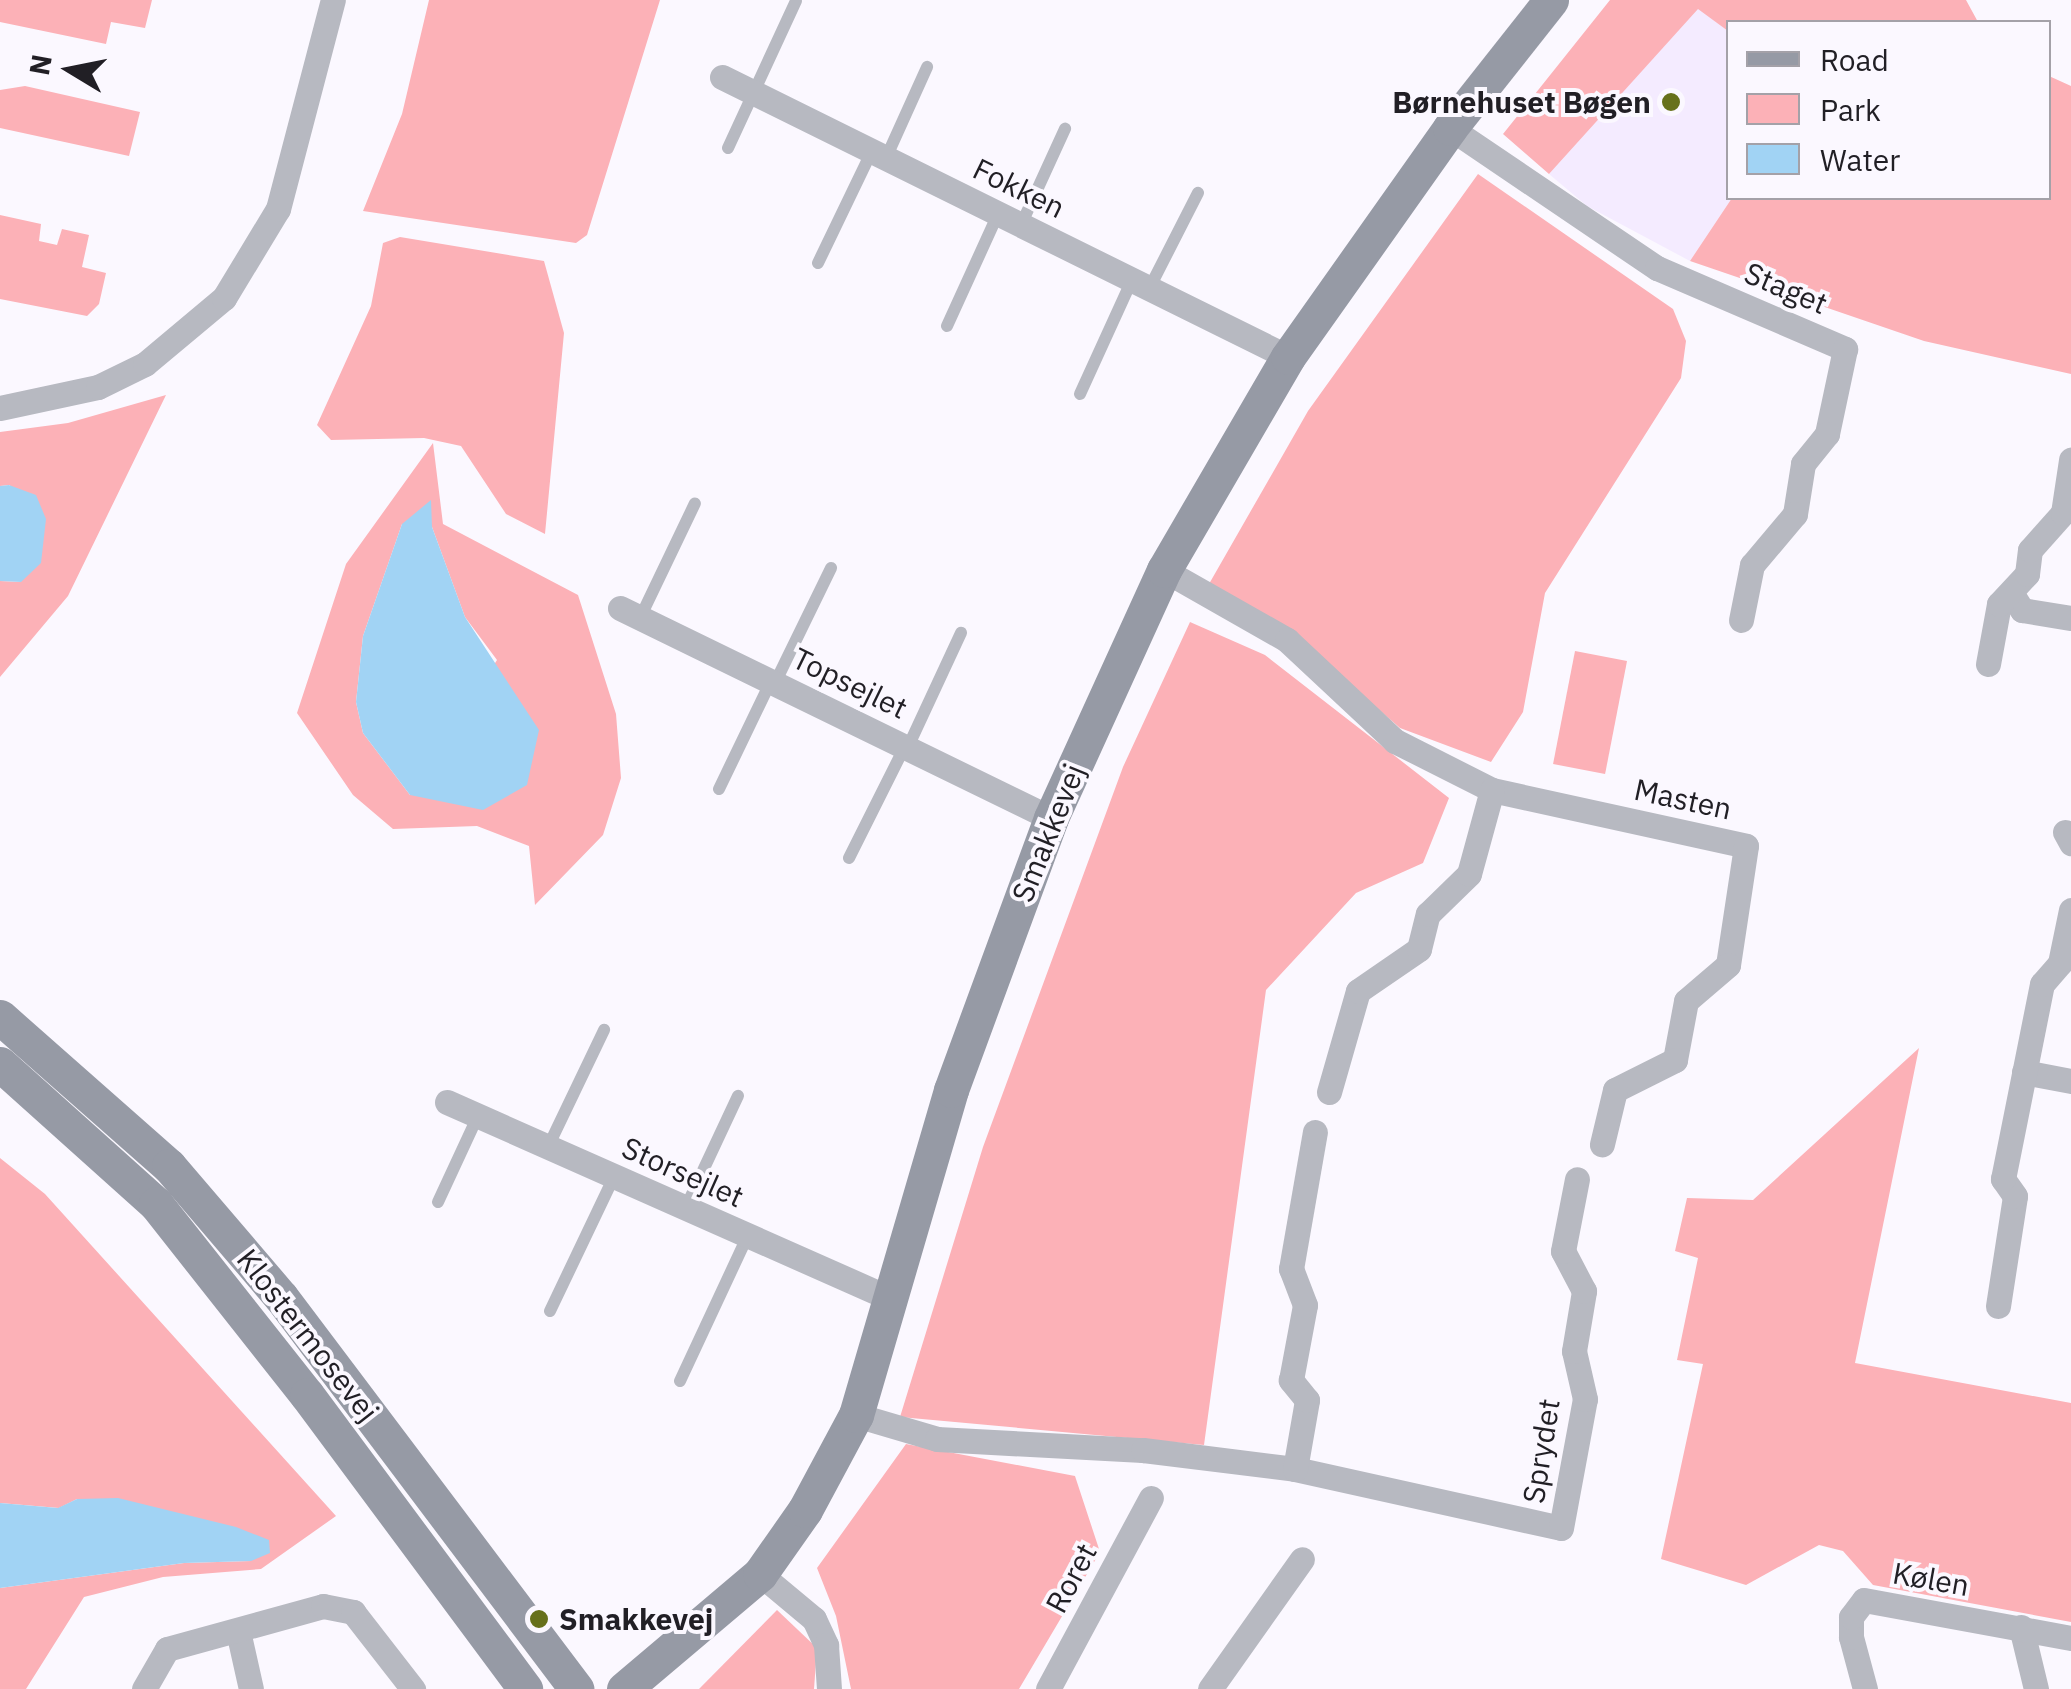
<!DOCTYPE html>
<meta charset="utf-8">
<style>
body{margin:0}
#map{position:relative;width:2071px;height:1689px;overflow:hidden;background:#fbf8ff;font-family:"IBM Plex Sans",sans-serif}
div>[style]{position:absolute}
.built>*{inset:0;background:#f4ebff}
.green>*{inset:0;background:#fcb1b7;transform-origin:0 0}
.water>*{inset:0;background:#a1d3f4}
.lane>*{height:12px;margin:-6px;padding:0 6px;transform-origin:6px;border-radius:6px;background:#b7b9c1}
.street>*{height:25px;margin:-12.5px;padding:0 12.5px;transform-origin:12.5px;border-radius:12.5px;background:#b7b9c1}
.secondary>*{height:35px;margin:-17.5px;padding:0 17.5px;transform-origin:17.5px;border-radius:17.5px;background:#969aa5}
.dots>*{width:28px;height:28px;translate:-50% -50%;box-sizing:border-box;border:5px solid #fbf8ff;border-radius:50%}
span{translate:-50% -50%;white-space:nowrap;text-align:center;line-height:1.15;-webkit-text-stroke:8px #fbf8ff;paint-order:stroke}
.poi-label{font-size:30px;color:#211f25;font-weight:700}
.right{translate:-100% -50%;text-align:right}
.left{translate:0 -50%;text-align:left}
.street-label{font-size:30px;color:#211f25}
.legend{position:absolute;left:1726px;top:20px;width:325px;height:180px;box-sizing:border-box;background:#fbf8ff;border:2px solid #a4a1a8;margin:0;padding:12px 18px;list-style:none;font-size:30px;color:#211f25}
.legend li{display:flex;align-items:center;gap:20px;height:50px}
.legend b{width:50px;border:2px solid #a4a1a8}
.north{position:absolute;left:20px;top:20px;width:100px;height:100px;-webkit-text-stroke:8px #fbf8ff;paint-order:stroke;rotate:280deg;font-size:28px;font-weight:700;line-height:40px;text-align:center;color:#211f25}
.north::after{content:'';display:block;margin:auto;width:35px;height:45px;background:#211f25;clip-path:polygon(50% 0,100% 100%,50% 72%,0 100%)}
</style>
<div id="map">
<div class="built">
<div style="clip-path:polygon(1698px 8px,1728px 31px,1732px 198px,1690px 261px,1587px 206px,1549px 174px)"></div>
</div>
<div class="green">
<div style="clip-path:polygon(0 0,152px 0,145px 28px,111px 22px,106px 44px,0 22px)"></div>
<div style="clip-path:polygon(429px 0,660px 0,587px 235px,576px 243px,363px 211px,402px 114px)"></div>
<div style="clip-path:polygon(1610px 0,1966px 0,1978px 22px,1728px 22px,1728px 31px,1698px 9px,1549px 174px,1503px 134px)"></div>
<div style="clip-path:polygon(2049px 76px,2071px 86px,2071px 374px,1924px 341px,1690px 261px,1732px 198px,2048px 198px)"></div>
<div style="clip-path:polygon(25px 86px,140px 112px,129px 156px,0 128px,0 90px)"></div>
<div style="clip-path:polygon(1478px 174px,1673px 309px,1686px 341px,1681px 378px,1545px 593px,1523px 712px,1491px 762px,1400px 728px,1287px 630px,1209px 584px,1308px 411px)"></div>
<div style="clip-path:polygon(0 215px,41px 224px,39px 241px,57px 245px,62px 229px,89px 235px,82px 267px,106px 273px,99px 304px,87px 316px,0 299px)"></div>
<div style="clip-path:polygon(400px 237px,544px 261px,564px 333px,545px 534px,506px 514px,461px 446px,424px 438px,331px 440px,317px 425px,371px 306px,383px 243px)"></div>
<div style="clip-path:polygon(166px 395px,68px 596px,0 677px,0 581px,21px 582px,10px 485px,0 486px,0 432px,68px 423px)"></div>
<div style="clip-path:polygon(evenodd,433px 443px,443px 524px,578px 595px,616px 714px,621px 778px,603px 835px,535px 905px,529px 846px,477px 826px,393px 829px,353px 795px,297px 713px,346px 564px,433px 443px,402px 524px,432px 527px,465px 617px,497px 660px,410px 795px,363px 733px,356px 702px,363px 636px,402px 524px)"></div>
<div style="clip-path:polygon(1190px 622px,1265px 655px,1449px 798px,1423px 863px,1356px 893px,1266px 990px,1204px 1445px,900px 1417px,983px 1147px,1123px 767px)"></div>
<div style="left:1575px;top:651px;width:53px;height:115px;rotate:11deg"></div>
<div style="clip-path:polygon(1919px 1048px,1855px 1363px,2071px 1403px,2071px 1622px,1873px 1585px,1843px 1551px,1819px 1545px,1746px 1585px,1661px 1559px,1703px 1364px,1677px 1360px,1698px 1258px,1675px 1251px,1687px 1198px,1753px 1200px)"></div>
<div style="clip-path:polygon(0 1158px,45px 1194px,336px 1516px,261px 1569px,163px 1577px,84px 1597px,26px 1689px,0 1689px,0 1588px,184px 1563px,251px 1561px,77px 1499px,59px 1508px,0 1503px)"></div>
<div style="clip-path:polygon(906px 1444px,1075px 1476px,1100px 1552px,1019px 1689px,851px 1689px,836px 1616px,817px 1568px)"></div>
<div style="clip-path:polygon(777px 1610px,817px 1648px,814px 1689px,699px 1689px)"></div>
</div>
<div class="water">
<div style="clip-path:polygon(9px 485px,36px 495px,46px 519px,41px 563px,21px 582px,0 581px,0 486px)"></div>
<div style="clip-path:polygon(431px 500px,432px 527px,465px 617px,539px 730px,527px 785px,483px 810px,410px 795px,363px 733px,356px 702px,363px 636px,402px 524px)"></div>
<div style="clip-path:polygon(118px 1498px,236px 1527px,269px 1540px,270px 1553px,251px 1561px,184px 1563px,0 1588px,0 1503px,58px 1508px,77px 1499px)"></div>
</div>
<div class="lane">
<div style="left:728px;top:148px;width:162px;rotate:-65.2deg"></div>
<div style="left:886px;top:158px;width:100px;rotate:-65.7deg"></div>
<div style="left:1021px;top:225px;width:106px;rotate:-65.4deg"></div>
<div style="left:818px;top:263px;width:124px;rotate:-64.3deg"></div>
<div style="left:1149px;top:289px;width:108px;rotate:-63deg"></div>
<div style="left:947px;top:326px;width:123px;rotate:-65.5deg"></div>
<div style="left:1080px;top:394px;width:125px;rotate:-65.5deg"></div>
<div style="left:640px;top:618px;width:127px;rotate:-64.4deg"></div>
<div style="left:775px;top:683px;width:128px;rotate:-64deg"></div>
<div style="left:908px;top:747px;width:126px;rotate:-65.1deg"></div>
<div style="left:719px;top:789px;width:120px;rotate:-64.3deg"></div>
<div style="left:849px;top:858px;width:125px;rotate:-63.4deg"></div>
<div style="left:548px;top:1147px;width:130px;rotate:-64.4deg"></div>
<div style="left:438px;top:1202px;width:95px;rotate:-65.1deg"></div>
<div style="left:685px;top:1209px;width:125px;rotate:-64.9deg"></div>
<div style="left:550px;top:1311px;width:148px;rotate:-64.5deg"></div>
<div style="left:680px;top:1381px;width:159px;rotate:-65deg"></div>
</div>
<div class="street">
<div style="left:722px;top:77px;width:631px;rotate:26.32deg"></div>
<div style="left:1450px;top:128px;width:250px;rotate:34.1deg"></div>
<div style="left:1657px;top:268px;width:205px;rotate:23.3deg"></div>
<div style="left:1845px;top:349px;width:87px;rotate:102deg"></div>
<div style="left:1827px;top:434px;width:38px;rotate:129deg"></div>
<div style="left:1803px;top:464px;width:51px;rotate:99.1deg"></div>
<div style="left:1795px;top:514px;width:67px;rotate:130.1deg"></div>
<div style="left:1752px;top:565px;width:56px;rotate:101.3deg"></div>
<div style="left:0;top:408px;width:100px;rotate:-12.1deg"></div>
<div style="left:98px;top:387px;width:52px;rotate:-26.1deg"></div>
<div style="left:145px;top:364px;width:103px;rotate:-39.9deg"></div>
<div style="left:224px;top:298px;width:104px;rotate:-58.8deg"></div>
<div style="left:278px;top:209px;width:216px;rotate:-75.3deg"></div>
<div style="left:1164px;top:570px;width:142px;rotate:29.6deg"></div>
<div style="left:1287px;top:640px;width:148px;rotate:43.1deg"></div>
<div style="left:1395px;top:741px;width:109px;rotate:26.8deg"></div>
<div style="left:1492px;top:790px;width:260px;rotate:12.4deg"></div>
<div style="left:1746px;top:846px;width:120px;rotate:98.6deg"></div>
<div style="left:1728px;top:965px;width:55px;rotate:139.4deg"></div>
<div style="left:1686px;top:1001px;width:60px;rotate:100.6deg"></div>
<div style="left:1675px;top:1060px;width:67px;rotate:153.4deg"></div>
<div style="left:1615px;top:1090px;width:56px;rotate:103.5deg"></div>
<div style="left:2012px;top:594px;width:19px;rotate:58deg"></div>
<div style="left:2022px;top:610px;width:50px;rotate:9.3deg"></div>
<div style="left:620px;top:608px;width:479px;rotate:26deg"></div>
<div style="left:1988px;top:664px;width:61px;rotate:-79.6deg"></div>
<div style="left:1999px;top:604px;width:41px;rotate:-47deg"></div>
<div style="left:2027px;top:574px;width:24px;rotate:-83deg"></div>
<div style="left:2030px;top:550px;width:50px;rotate:-48.3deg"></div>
<div style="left:2063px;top:513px;width:54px;rotate:-81.4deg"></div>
<div style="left:2065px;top:832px;width:13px;rotate:61deg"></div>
<div style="left:2024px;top:1072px;width:48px;rotate:10.8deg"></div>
<div style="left:1329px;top:1092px;width:105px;rotate:-74deg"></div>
<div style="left:1358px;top:991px;width:74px;rotate:-34.5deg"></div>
<div style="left:1419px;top:949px;width:36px;rotate:-76deg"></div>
<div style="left:1428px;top:914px;width:57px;rotate:-44.3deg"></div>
<div style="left:1469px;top:874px;width:87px;rotate:-74.7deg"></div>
<div style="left:447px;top:1102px;width:487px;rotate:23.9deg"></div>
<div style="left:1998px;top:1306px;width:111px;rotate:-81.2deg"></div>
<div style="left:2015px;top:1196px;width:21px;rotate:-125deg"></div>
<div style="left:2003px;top:1179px;width:199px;rotate:-78.7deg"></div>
<div style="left:2042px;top:984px;width:28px;rotate:-49deg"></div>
<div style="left:2060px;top:963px;width:54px;rotate:-78.3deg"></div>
<div style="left:856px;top:1415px;width:84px;rotate:16.5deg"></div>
<div style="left:937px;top:1439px;width:206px;rotate:3.1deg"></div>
<div style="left:1143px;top:1450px;width:153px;rotate:7.1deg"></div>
<div style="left:1295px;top:1469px;width:272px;rotate:12.5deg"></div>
<div style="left:1561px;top:1528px;width:131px;rotate:-79.5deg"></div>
<div style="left:1585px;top:1399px;width:49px;rotate:-102.9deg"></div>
<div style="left:1574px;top:1351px;width:61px;rotate:-80.5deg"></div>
<div style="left:1584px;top:1291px;width:45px;rotate:-117.7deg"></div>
<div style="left:1563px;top:1251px;width:73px;rotate:-79deg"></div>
<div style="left:1295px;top:1469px;width:70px;rotate:-80.1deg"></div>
<div style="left:1307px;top:1400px;width:26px;rotate:-129deg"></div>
<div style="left:1291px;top:1380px;width:76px;rotate:-79.4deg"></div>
<div style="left:1305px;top:1305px;width:39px;rotate:-111deg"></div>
<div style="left:1291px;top:1269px;width:139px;rotate:-80.1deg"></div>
<div style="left:760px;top:1574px;width:70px;rotate:39.8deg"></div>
<div style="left:814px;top:1619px;width:29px;rotate:65deg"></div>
<div style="left:826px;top:1645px;width:44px;rotate:86.1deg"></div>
<div style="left:2021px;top:1627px;width:64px;rotate:76.4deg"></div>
<div style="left:238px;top:1631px;width:59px;rotate:77.4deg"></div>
<div style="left:144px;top:1689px;width:46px;rotate:-60.1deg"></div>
<div style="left:167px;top:1649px;width:162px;rotate:-15.4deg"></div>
<div style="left:323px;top:1606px;width:31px;rotate:11deg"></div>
<div style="left:353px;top:1612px;width:98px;rotate:52.1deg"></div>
<div style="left:1048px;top:1689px;width:217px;rotate:-61.7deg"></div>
<div style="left:1210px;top:1689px;width:159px;rotate:-54.7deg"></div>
<div style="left:1865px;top:1689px;width:54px;rotate:-105.1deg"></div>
<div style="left:1851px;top:1637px;width:20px;rotate:-90deg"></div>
<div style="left:1851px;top:1617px;width:21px;rotate:-53deg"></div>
<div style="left:1864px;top:1600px;width:210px;rotate:10.4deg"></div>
</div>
<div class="secondary">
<div style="left:0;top:1017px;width:225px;rotate:41.4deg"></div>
<div style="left:169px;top:1166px;width:172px;rotate:49.5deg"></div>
<div style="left:281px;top:1297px;width:491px;rotate:53deg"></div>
<div style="left:0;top:1064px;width:210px;rotate:41.9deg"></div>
<div style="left:156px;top:1204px;width:243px;rotate:51.7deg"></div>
<div style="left:307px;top:1395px;width:366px;rotate:53.4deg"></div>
<div style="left:624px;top:1689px;width:178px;rotate:-40.2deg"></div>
<div style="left:760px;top:1574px;width:78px;rotate:-54.9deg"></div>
<div style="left:805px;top:1510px;width:108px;rotate:-61.8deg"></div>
<div style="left:856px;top:1415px;width:339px;rotate:-73.7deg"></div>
<div style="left:951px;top:1090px;width:290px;rotate:-69.8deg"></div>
<div style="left:1051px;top:818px;width:273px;rotate:-65.5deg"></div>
<div style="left:1164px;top:570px;width:246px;rotate:-59.8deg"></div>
<div style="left:1288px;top:357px;width:281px;rotate:-54.7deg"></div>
<div style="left:1450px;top:128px;width:163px;rotate:-51.7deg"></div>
</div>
<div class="dots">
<div style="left:1671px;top:102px;background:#67711b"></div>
<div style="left:539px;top:1619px;background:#67711b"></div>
</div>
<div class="poi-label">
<span class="right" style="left:1651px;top:102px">Børnehuset Bøgen</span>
<span class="left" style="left:559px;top:1619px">Smakkevej</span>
</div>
<div class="street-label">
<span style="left:1019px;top:188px;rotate:26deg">Fokken</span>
<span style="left:1786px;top:288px;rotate:23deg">Staget</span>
<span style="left:850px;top:683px;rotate:26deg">Topsejlet</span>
<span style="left:1683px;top:799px;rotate:12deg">Masten</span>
<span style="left:1048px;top:833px;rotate:-68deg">Smakkevej</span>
<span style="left:683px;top:1172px;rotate:24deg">Storsejlet</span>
<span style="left:308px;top:1335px;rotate:52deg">Klostermosevej</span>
<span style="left:1541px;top:1451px;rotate:-81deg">Sprydet</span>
<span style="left:1071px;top:1578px;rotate:-62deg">Roret</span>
<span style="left:1931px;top:1579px;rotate:10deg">Kølen</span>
</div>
<ul class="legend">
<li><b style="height:12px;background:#969aa5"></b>Road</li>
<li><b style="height:28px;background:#fcb1b7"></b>Park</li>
<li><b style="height:28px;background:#a1d3f4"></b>Water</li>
</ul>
<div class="north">N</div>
</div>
